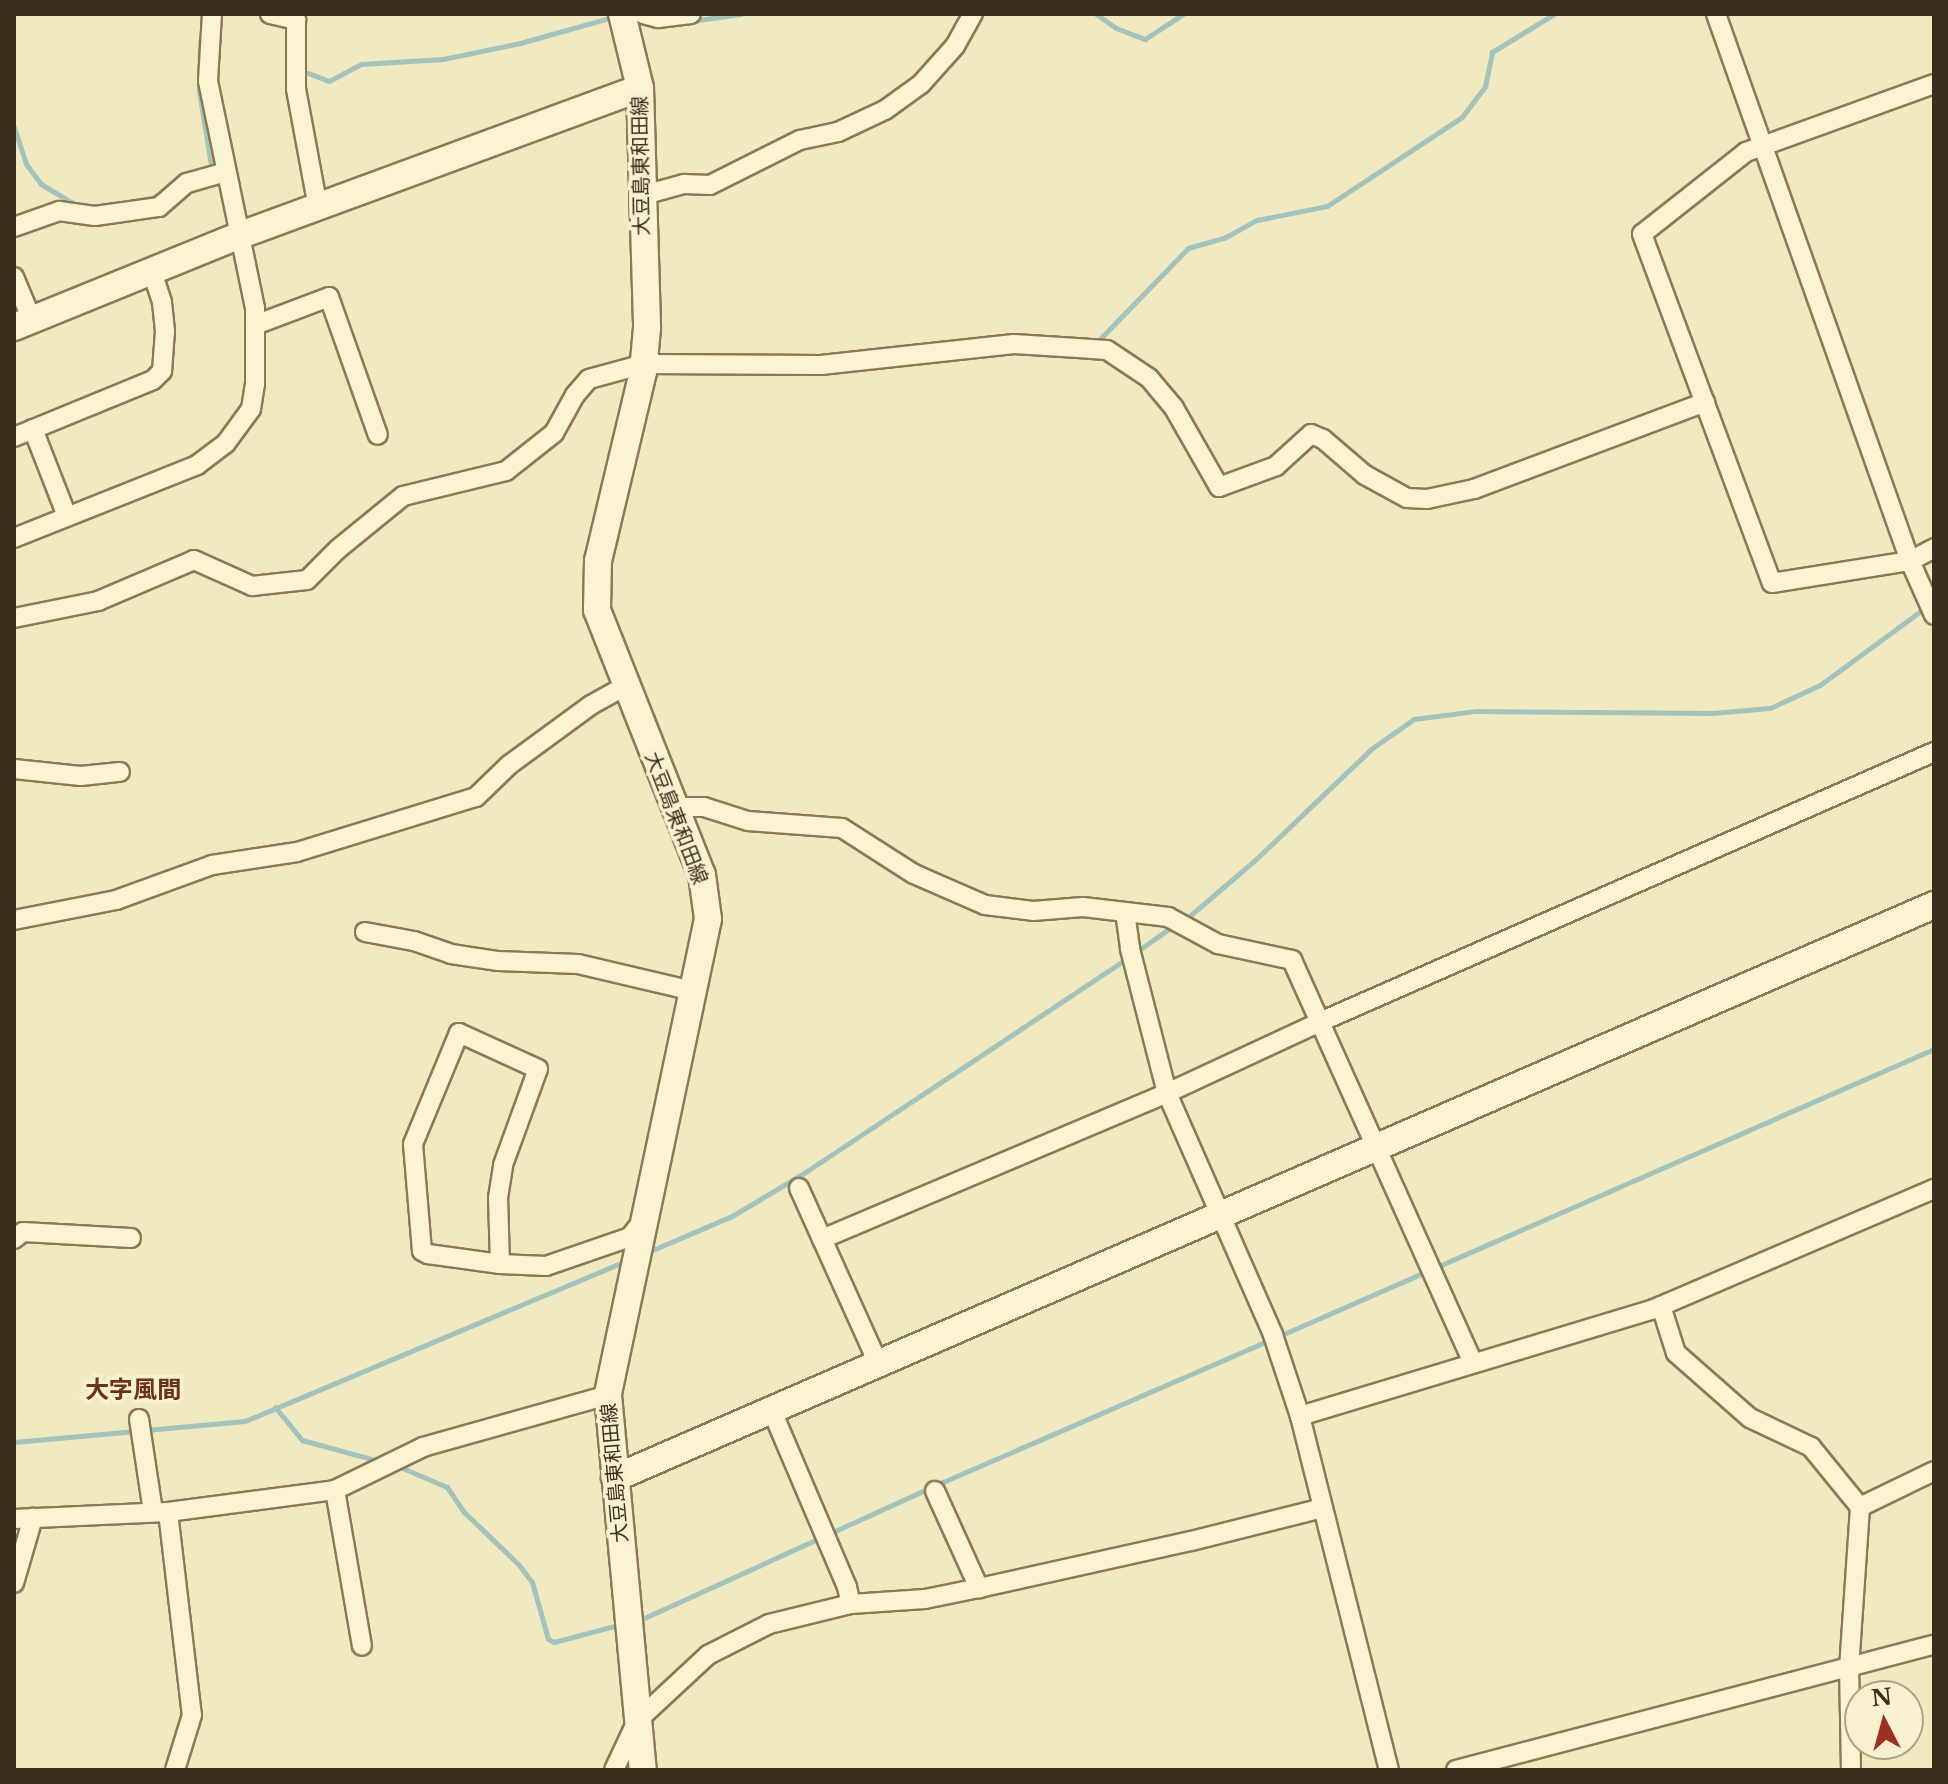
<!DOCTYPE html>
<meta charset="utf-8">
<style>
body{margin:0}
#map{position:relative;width:1948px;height:1784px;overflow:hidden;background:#f1e9bf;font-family:"Libre Baskerville","Noto Sans JP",serif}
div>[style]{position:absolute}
.stream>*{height:5px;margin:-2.5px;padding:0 2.5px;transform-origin:2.5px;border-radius:2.5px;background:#a3c3bd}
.roads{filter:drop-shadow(2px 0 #8b7956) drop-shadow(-2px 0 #8b7956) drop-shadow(0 2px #8b7956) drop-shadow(0 -2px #8b7956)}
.street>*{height:18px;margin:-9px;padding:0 9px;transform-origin:9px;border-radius:9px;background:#fbf4d3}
.secondary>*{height:26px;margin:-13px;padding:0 13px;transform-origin:13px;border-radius:13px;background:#fbf4d3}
span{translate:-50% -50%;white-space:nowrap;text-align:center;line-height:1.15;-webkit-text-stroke:7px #f8f1cf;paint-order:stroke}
.street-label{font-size:20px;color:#3a2e1c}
.quarter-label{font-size:24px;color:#6a3317;font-weight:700}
.frame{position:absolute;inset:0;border:16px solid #3a2e1c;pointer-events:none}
.north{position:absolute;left:1844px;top:1680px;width:80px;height:80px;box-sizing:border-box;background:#f8f1cf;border:2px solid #aca387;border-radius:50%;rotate:354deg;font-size:22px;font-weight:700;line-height:32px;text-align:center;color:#3a2e1c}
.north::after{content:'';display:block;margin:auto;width:28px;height:36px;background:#9f3021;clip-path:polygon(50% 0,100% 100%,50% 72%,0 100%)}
</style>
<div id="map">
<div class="stream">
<div style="left:1096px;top:14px;width:24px;rotate:35deg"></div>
<div style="left:1116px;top:28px;width:31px;rotate:21deg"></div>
<div style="left:1145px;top:39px;width:45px;rotate:-33.3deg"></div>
<div style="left:691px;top:21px;width:50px;rotate:-8deg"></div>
<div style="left:200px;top:42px;width:49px;rotate:91.2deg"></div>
<div style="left:199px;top:91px;width:81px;rotate:80.8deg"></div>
<div style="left:308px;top:73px;width:22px;rotate:21deg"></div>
<div style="left:329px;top:81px;width:36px;rotate:-28deg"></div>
<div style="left:361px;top:64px;width:82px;rotate:-3.5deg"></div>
<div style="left:443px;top:59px;width:79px;rotate:-11.7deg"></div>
<div style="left:520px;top:43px;width:97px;rotate:-15.6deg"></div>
<div style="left:14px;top:127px;width:39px;rotate:72deg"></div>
<div style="left:26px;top:164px;width:25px;rotate:53deg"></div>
<div style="left:41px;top:184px;width:37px;rotate:31deg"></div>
<div style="left:123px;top:203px;width:29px;rotate:-10deg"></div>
<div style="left:152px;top:198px;width:17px;rotate:-28deg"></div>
<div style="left:1081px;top:340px;width:18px"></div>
<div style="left:1099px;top:340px;width:128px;rotate:-45.9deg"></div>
<div style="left:1188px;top:248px;width:37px;rotate:-16deg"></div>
<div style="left:1224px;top:238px;width:38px;rotate:-29deg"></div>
<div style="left:1257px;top:220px;width:71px;rotate:-11.3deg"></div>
<div style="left:1327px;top:206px;width:162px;rotate:-33.4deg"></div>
<div style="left:1462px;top:117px;width:39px;rotate:-53deg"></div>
<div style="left:1485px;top:86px;width:35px;rotate:-78deg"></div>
<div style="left:1492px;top:52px;width:73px;rotate:-31.5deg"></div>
<div style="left:1186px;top:919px;width:89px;rotate:-40.5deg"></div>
<div style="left:1254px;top:861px;width:162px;rotate:-43.7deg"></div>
<div style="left:1371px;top:749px;width:52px;rotate:-34.9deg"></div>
<div style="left:1414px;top:719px;width:63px;rotate:-7.4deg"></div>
<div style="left:1476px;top:711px;width:236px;rotate:0.5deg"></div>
<div style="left:1712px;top:713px;width:58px;rotate:-4.9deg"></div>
<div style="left:1770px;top:708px;width:55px;rotate:-24.7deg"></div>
<div style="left:1820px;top:685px;width:130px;rotate:-36.3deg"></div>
<div style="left:1136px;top:952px;width:45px;rotate:-35.1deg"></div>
<div style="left:648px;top:1252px;width:91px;rotate:-23.2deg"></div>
<div style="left:732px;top:1216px;width:84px;rotate:-30.8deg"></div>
<div style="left:804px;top:1173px;width:388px;rotate:-33.6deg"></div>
<div style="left:1286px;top:1333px;width:708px;rotate:-23.67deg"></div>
<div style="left:275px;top:1407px;width:43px;rotate:50.7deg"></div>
<div style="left:302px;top:1440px;width:80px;rotate:15.3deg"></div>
<div style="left:146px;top:1430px;width:99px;rotate:-5.2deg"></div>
<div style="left:245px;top:1421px;width:407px;rotate:-22.8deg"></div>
<div style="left:14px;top:1442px;width:122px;rotate:-5.2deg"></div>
<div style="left:400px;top:1467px;width:51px;rotate:23.1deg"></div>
<div style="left:447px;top:1487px;width:30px;rotate:56deg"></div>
<div style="left:464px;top:1512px;width:76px;rotate:43.9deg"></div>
<div style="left:519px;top:1565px;width:21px;rotate:53deg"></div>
<div style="left:532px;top:1582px;width:59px;rotate:74.3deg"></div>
<div style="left:548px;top:1639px;width:7px;rotate:27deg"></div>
<div style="left:554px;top:1642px;width:62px;rotate:-14.9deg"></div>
<div style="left:642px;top:1619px;width:331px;rotate:-24.5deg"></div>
<div style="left:943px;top:1482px;width:353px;rotate:-23.5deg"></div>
</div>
<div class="roads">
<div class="street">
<div style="left:270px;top:14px;width:27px;rotate:13deg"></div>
<div style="left:296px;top:20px;width:69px;rotate:90deg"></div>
<div style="left:296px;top:89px;width:121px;rotate:79.5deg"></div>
<div style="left:643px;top:14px;width:16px;rotate:15deg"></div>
<div style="left:658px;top:18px;width:33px;rotate:-7deg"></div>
<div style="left:1716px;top:14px;width:580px;rotate:70.47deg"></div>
<div style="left:1910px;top:561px;width:59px;rotate:66deg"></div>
<div style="left:1934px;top:84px;width:200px;rotate:160.1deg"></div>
<div style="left:1746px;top:152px;width:132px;rotate:141.7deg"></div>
<div style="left:1642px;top:234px;width:372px;rotate:69.6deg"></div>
<div style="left:1772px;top:583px;width:140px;rotate:-9.1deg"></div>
<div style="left:1910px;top:561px;width:27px;rotate:-28deg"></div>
<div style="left:640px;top:196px;width:46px;rotate:-15.3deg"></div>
<div style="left:684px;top:184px;width:26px;rotate:2deg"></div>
<div style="left:710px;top:185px;width:101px;rotate:-26.6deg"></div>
<div style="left:800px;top:140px;width:39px;rotate:-12deg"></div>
<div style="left:838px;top:132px;width:52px;rotate:-25.1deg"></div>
<div style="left:885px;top:110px;width:44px;rotate:-35.8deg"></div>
<div style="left:921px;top:84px;width:51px;rotate:-48.2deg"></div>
<div style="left:955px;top:46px;width:37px;rotate:-61deg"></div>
<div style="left:14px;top:227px;width:48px;rotate:-19.6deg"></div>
<div style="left:59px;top:211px;width:36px;rotate:8deg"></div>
<div style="left:95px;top:216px;width:65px;rotate:-8deg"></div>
<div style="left:159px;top:207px;width:37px;rotate:-41deg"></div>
<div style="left:187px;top:183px;width:41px;rotate:-15.8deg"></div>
<div style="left:14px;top:277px;width:47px;rotate:67.3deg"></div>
<div style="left:255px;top:325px;width:79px;rotate:-20.7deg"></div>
<div style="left:329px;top:297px;width:146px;rotate:70.5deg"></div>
<div style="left:33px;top:429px;width:93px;rotate:68.7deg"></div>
<div style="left:14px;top:437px;width:150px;rotate:-22.3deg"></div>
<div style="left:153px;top:380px;width:13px;rotate:-45deg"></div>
<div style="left:162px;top:371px;width:40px;rotate:-85.7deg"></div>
<div style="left:165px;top:331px;width:29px;rotate:-96deg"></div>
<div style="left:162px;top:302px;width:33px;rotate:-108deg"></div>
<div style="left:14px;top:538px;width:197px;rotate:-21.7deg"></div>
<div style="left:197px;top:465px;width:36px;rotate:-37deg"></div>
<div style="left:226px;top:443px;width:42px;rotate:-53.7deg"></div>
<div style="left:251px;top:409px;width:25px;rotate:-81deg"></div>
<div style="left:255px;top:384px;width:76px;rotate:-90deg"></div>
<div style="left:255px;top:308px;width:232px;rotate:-101.7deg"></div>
<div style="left:208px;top:81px;width:67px;rotate:-86.6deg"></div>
<div style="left:14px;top:618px;width:86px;rotate:-11.4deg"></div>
<div style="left:98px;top:601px;width:104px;rotate:-23.1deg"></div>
<div style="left:194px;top:560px;width:64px;rotate:24.1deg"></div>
<div style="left:252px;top:586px;width:55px;rotate:-6.2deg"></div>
<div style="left:307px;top:580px;width:44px;rotate:-45deg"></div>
<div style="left:338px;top:549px;width:84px;rotate:-39.2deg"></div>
<div style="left:403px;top:496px;width:106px;rotate:-13.6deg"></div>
<div style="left:506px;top:471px;width:61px;rotate:-38.4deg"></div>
<div style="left:554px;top:433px;width:43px;rotate:-61.1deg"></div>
<div style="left:575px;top:395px;width:21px;rotate:-49deg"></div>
<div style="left:589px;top:379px;width:57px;rotate:-15.3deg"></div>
<div style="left:644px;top:364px;width:177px;rotate:0.3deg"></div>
<div style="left:821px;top:365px;width:194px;rotate:-6.2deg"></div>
<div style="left:1014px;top:344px;width:93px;rotate:3.7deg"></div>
<div style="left:1107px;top:350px;width:50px;rotate:33.7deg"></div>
<div style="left:1149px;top:378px;width:39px;rotate:50deg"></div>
<div style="left:1174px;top:408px;width:91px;rotate:60.3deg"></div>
<div style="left:1219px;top:487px;width:61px;rotate:-20.2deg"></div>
<div style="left:1276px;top:466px;width:47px;rotate:-42.4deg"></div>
<div style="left:1311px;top:434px;width:13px;rotate:23deg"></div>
<div style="left:1323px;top:439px;width:55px;rotate:40.6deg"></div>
<div style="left:1365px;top:475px;width:48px;rotate:28.7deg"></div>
<div style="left:1407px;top:498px;width:20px;rotate:3deg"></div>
<div style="left:1427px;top:499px;width:48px;rotate:-12deg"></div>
<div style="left:1474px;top:489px;width:247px;rotate:-20.6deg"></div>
<div style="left:14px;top:769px;width:67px;rotate:6deg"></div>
<div style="left:81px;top:776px;width:39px;rotate:-6deg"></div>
<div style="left:676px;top:807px;width:28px"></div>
<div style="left:704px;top:807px;width:46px;rotate:17.7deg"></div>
<div style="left:748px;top:821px;width:94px;rotate:4.3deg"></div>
<div style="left:842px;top:828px;width:85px;rotate:32.6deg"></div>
<div style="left:914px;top:874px;width:77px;rotate:23.6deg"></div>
<div style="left:985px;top:905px;width:48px;rotate:7.1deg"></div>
<div style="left:1033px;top:911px;width:50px;rotate:-4.6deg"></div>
<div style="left:1083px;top:907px;width:86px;rotate:6.7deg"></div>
<div style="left:1168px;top:917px;width:57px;rotate:28.4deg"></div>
<div style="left:1218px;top:944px;width:76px;rotate:12.2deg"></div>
<div style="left:1292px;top:960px;width:442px;rotate:65.8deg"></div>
<div style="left:1125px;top:912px;width:37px;rotate:82deg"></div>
<div style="left:1130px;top:949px;width:149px;rotate:75.6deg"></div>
<div style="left:1167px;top:1093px;width:264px;rotate:66.3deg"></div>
<div style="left:1273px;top:1335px;width:85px;rotate:71.6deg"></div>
<div style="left:1300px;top:1416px;width:365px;rotate:75.9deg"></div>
<div style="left:14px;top:920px;width:104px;rotate:-11.1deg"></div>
<div style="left:116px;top:900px;width:102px;rotate:-20deg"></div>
<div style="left:212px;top:865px;width:86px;rotate:-8.7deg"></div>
<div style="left:297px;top:852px;width:187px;rotate:-17.1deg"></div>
<div style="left:476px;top:797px;width:46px;rotate:-44.1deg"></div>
<div style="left:509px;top:765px;width:102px;rotate:-36.2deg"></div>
<div style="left:591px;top:705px;width:41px;rotate:-29.1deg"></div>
<div style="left:365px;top:932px;width:50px;rotate:10.4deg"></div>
<div style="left:414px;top:941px;width:39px;rotate:19deg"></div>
<div style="left:451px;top:954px;width:48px;rotate:8.5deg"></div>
<div style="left:498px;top:961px;width:80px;rotate:2.1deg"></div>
<div style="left:578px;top:964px;width:118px;rotate:13.2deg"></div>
<div style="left:799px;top:1188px;width:194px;rotate:65.7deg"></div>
<div style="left:14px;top:1239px;width:11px;rotate:-38deg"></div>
<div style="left:23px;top:1232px;width:108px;rotate:3.2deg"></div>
<div style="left:822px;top:1239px;width:375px;rotate:-22.9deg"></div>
<div style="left:1167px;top:1093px;width:169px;rotate:-24.9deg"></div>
<div style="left:1320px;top:1022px;width:671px;rotate:-23.74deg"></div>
<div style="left:500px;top:1264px;width:66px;rotate:-91.7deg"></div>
<div style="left:498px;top:1198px;width:33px;rotate:-81deg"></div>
<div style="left:503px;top:1165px;width:102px;rotate:-70deg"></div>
<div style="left:538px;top:1069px;width:87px;rotate:-155.5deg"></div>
<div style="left:459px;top:1033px;width:120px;rotate:112.5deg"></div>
<div style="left:413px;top:1144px;width:107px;rotate:85.2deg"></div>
<div style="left:422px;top:1251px;width:7px;rotate:27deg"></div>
<div style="left:428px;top:1254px;width:73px;rotate:7.9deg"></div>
<div style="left:500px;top:1264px;width:46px;rotate:2.5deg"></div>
<div style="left:546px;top:1266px;width:89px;rotate:-19deg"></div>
<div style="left:630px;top:1237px;width:23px;rotate:-52deg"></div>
<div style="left:1661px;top:1306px;width:49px;rotate:72.3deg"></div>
<div style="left:1676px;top:1353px;width:98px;rotate:41.3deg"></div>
<div style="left:1750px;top:1418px;width:68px;rotate:25.4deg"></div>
<div style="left:1811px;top:1447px;width:77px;rotate:50.8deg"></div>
<div style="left:772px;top:1411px;width:191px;rotate:66.9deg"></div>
<div style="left:847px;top:1587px;width:17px;rotate:77deg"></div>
<div style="left:1300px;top:1416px;width:370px;rotate:-16.8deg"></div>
<div style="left:1654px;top:1309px;width:305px;rotate:-23.2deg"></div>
<div style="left:139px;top:1419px;width:94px;rotate:81.4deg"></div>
<div style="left:335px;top:1490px;width:158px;rotate:80.2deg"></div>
<div style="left:935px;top:1491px;width:107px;rotate:65.6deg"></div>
<div style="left:168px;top:1512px;width:204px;rotate:83.3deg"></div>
<div style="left:192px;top:1715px;width:58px;rotate:107.2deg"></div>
<div style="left:14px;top:1519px;width:154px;rotate:-2.6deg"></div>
<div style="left:168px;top:1512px;width:168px;rotate:-7.5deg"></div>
<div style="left:335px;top:1490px;width:98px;rotate:-26deg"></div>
<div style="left:423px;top:1447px;width:192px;rotate:-15.7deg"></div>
<div style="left:14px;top:1583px;width:68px;rotate:-73.7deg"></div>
<div style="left:614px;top:1770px;width:54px;rotate:-64.9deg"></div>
<div style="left:637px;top:1721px;width:97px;rotate:-42.9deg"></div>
<div style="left:708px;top:1655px;width:68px;rotate:-26.9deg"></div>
<div style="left:769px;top:1624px;width:84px;rotate:-13.7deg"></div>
<div style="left:851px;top:1604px;width:74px;rotate:-3.9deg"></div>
<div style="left:925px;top:1599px;width:55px;rotate:-11.5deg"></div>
<div style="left:979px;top:1588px;width:217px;rotate:-12.5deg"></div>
<div style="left:1191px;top:1541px;width:135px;rotate:-14.1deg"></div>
<div style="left:1456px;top:1770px;width:494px;rotate:-14.7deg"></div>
<div style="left:1851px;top:1770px;width:101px;rotate:-91.1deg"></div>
<div style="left:1849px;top:1669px;width:162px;rotate:-86.1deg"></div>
<div style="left:1860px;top:1507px;width:82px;rotate:-25.9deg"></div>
</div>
<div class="secondary">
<div style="left:622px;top:14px;width:76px;rotate:76.3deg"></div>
<div style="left:640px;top:88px;width:240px;rotate:88.3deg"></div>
<div style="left:647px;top:328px;width:44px;rotate:95.2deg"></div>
<div style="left:643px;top:372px;width:194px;rotate:103.4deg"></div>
<div style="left:598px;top:561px;width:49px;rotate:91.2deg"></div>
<div style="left:597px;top:610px;width:285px;rotate:68.4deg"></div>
<div style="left:702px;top:875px;width:44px;rotate:82.2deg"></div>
<div style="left:708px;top:919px;width:486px;rotate:101.9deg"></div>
<div style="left:608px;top:1395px;width:377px;rotate:84.7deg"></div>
<div style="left:14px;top:327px;width:242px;rotate:-22.1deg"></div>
<div style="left:238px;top:236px;width:428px;rotate:-20.2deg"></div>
<div style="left:615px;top:1478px;width:1438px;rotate:-23.48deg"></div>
</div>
</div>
<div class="street-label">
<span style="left:641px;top:166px;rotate:-91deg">大豆島東和田線</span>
<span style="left:676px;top:818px;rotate:69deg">大豆島東和田線</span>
<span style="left:615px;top:1473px;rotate:-95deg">大豆島東和田線</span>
</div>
<div class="quarter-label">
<span style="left:133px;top:1390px">大字風間</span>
</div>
<div class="frame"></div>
<div class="north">N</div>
</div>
